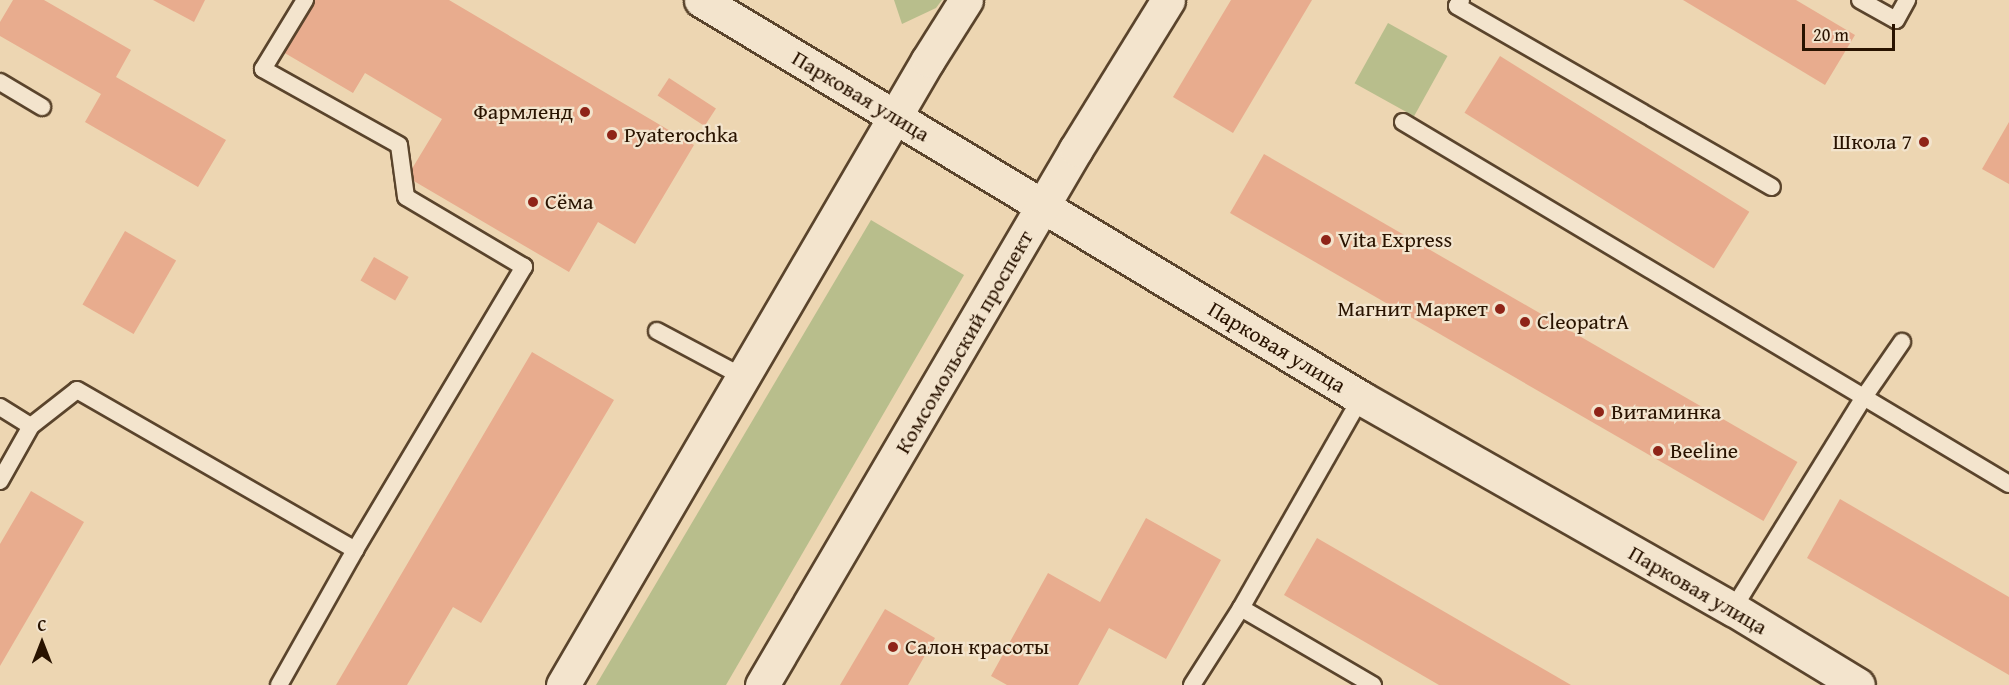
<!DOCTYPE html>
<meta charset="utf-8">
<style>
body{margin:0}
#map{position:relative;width:2009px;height:685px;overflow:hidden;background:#edd6b2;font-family:"Gentium Book Plus",serif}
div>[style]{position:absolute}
.green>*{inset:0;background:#b8be8c;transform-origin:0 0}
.building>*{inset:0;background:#e8ac8e;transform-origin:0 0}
.roads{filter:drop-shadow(2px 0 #5a442c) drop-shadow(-2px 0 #5a442c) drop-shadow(0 2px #5a442c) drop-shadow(0 -2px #5a442c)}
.lane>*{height:16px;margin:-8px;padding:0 8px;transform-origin:8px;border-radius:8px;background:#f3e4cd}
.secondary>*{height:33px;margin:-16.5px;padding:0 16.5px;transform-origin:16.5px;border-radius:16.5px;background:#f3e4cd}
.dots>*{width:16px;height:16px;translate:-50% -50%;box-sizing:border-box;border:3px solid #f3e4cd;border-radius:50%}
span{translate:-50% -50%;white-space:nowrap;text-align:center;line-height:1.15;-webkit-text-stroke:4.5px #f3e4cd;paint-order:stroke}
.street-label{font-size:22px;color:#291300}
.poi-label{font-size:22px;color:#291300}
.right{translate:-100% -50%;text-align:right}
.left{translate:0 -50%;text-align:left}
.north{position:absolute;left:12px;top:613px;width:60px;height:60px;-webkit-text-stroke:4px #f3e4cd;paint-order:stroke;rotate:0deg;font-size:16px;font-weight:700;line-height:24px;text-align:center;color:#291300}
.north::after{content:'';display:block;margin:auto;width:21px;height:27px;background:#291300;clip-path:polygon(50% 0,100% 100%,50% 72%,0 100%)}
.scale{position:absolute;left:1802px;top:24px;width:93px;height:27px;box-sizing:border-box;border:3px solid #291300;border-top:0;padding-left:8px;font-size:18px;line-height:21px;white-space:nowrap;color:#291300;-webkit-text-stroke:4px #f3e4cd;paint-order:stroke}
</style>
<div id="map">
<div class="green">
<div style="clip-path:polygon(894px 0,942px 0,936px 8px,902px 24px)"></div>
<div style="left:1388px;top:23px;width:68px;height:69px;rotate:29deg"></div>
<div style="clip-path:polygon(871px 220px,964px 275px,726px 685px,596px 685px)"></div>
</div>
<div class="building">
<div style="clip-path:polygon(13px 0,44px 0,131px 50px,116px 77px,226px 140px,198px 187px,85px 122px,101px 94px,0 36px,0 22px)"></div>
<div style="clip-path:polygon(153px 0,205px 0,194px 22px)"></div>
<div style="clip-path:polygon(314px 0,449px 0,694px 145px,635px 244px,598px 222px,569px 272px,407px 177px,442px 119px,365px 73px,353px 93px,283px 52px)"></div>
<div style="clip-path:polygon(1231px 0,1312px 0,1233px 133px,1173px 97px)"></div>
<div style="clip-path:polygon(1683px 0,1796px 0,1855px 35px,1825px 85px)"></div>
<div style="left:1500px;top:56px;width:294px;height:67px;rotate:32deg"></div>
<div style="left:669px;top:78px;width:56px;height:21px;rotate:33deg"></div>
<div style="clip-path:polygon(2009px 122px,2009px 184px,1982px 169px)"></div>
<div style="left:1264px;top:154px;width:616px;height:68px;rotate:30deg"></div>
<div style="left:125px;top:231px;width:59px;height:85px;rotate:30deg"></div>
<div style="left:374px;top:257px;width:40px;height:27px;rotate:30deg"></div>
<div style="clip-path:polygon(532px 352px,614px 400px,481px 623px,453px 607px,407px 685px,336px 685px)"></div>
<div style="clip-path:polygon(31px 491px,84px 522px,0 666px,0 544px)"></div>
<div style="clip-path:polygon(1840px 499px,2009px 597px,2009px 675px,1807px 558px)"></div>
<div style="clip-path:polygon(1146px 518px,1221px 560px,1166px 659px,1109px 628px,1078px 685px,1007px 685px,991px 676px,1048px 573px,1100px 602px)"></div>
<div style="clip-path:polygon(1317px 538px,1571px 685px,1439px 685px,1284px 595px)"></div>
<div style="clip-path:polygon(885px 609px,935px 638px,908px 685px,840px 685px)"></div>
</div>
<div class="roads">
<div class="lane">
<div style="left:1461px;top:0;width:7px;rotate:124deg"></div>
<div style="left:1457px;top:6px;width:363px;rotate:29.9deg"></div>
<div style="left:1860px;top:0;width:41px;rotate:29.1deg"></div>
<div style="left:1896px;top:20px;width:23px;rotate:-61deg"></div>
<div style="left:0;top:82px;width:49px;rotate:30.8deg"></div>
<div style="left:1403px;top:122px;width:706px;rotate:30.85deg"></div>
<div style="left:657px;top:331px;width:98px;rotate:28.1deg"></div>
<div style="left:0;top:407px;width:36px;rotate:32deg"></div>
<div style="left:31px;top:426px;width:58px;rotate:-38deg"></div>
<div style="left:77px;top:390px;width:321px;rotate:29.9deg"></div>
<div style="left:0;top:481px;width:63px;rotate:-60.6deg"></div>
<div style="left:1241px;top:608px;width:242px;rotate:-60.3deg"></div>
<div style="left:1733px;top:609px;width:249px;rotate:-58.3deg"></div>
<div style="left:1864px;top:397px;width:67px;rotate:-55.4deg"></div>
<div style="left:279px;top:685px;width:155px;rotate:-60.6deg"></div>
<div style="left:355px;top:550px;width:330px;rotate:-59.2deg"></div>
<div style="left:524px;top:267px;width:137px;rotate:-149.3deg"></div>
<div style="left:406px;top:197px;width:52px;rotate:-97.7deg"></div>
<div style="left:399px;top:145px;width:156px;rotate:-150.8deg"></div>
<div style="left:263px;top:69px;width:81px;rotate:-58.7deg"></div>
<div style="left:1192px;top:685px;width:91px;rotate:-57.5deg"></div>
<div style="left:1241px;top:608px;width:153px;rotate:30.3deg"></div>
</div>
<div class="secondary">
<div style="left:701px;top:0;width:771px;rotate:31.09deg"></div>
<div style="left:1361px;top:398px;width:428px;rotate:29.6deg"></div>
<div style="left:1733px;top:609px;width:146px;rotate:31.3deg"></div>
<div style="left:563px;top:685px;width:724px;rotate:-59.72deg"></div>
<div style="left:928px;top:60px;width:71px;rotate:-57.7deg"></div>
<div style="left:762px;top:685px;width:621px;rotate:-59.64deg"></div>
<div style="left:1076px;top:149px;width:175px;rotate:-58.3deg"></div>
</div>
</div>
<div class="dots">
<div style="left:585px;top:112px;background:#8f2418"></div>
<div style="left:612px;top:135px;background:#8f2418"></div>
<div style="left:1924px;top:142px;background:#8f2418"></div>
<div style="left:533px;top:202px;background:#8f2418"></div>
<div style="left:1326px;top:240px;background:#8f2418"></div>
<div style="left:1500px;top:309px;background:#8f2418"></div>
<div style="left:1525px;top:322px;background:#8f2418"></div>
<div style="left:1599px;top:412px;background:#8f2418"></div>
<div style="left:1658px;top:451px;background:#8f2418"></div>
<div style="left:893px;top:647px;background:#8f2418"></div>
</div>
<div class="street-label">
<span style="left:861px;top:96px;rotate:31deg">Парковая улица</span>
<span style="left:964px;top:342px;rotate:-60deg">Комсомольский проспект</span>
<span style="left:1277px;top:347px;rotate:31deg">Парковая улица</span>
<span style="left:1698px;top:590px;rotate:30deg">Парковая улица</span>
</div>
<div class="poi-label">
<span class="right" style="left:573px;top:112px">Фармленд</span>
<span class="left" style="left:624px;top:135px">Pyaterochka</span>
<span class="right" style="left:1912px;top:142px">Школа 7</span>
<span class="left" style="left:545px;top:202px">Сёма</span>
<span class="left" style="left:1338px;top:240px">Vita Express</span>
<span class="right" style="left:1488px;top:309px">Магнит Маркет</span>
<span class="left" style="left:1537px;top:322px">CleopatrA</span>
<span class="left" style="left:1611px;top:412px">Витаминка</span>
<span class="left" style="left:1670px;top:451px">Beeline</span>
<span class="left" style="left:905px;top:647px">Салон красоты</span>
</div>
<div class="north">С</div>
<div class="scale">20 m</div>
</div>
